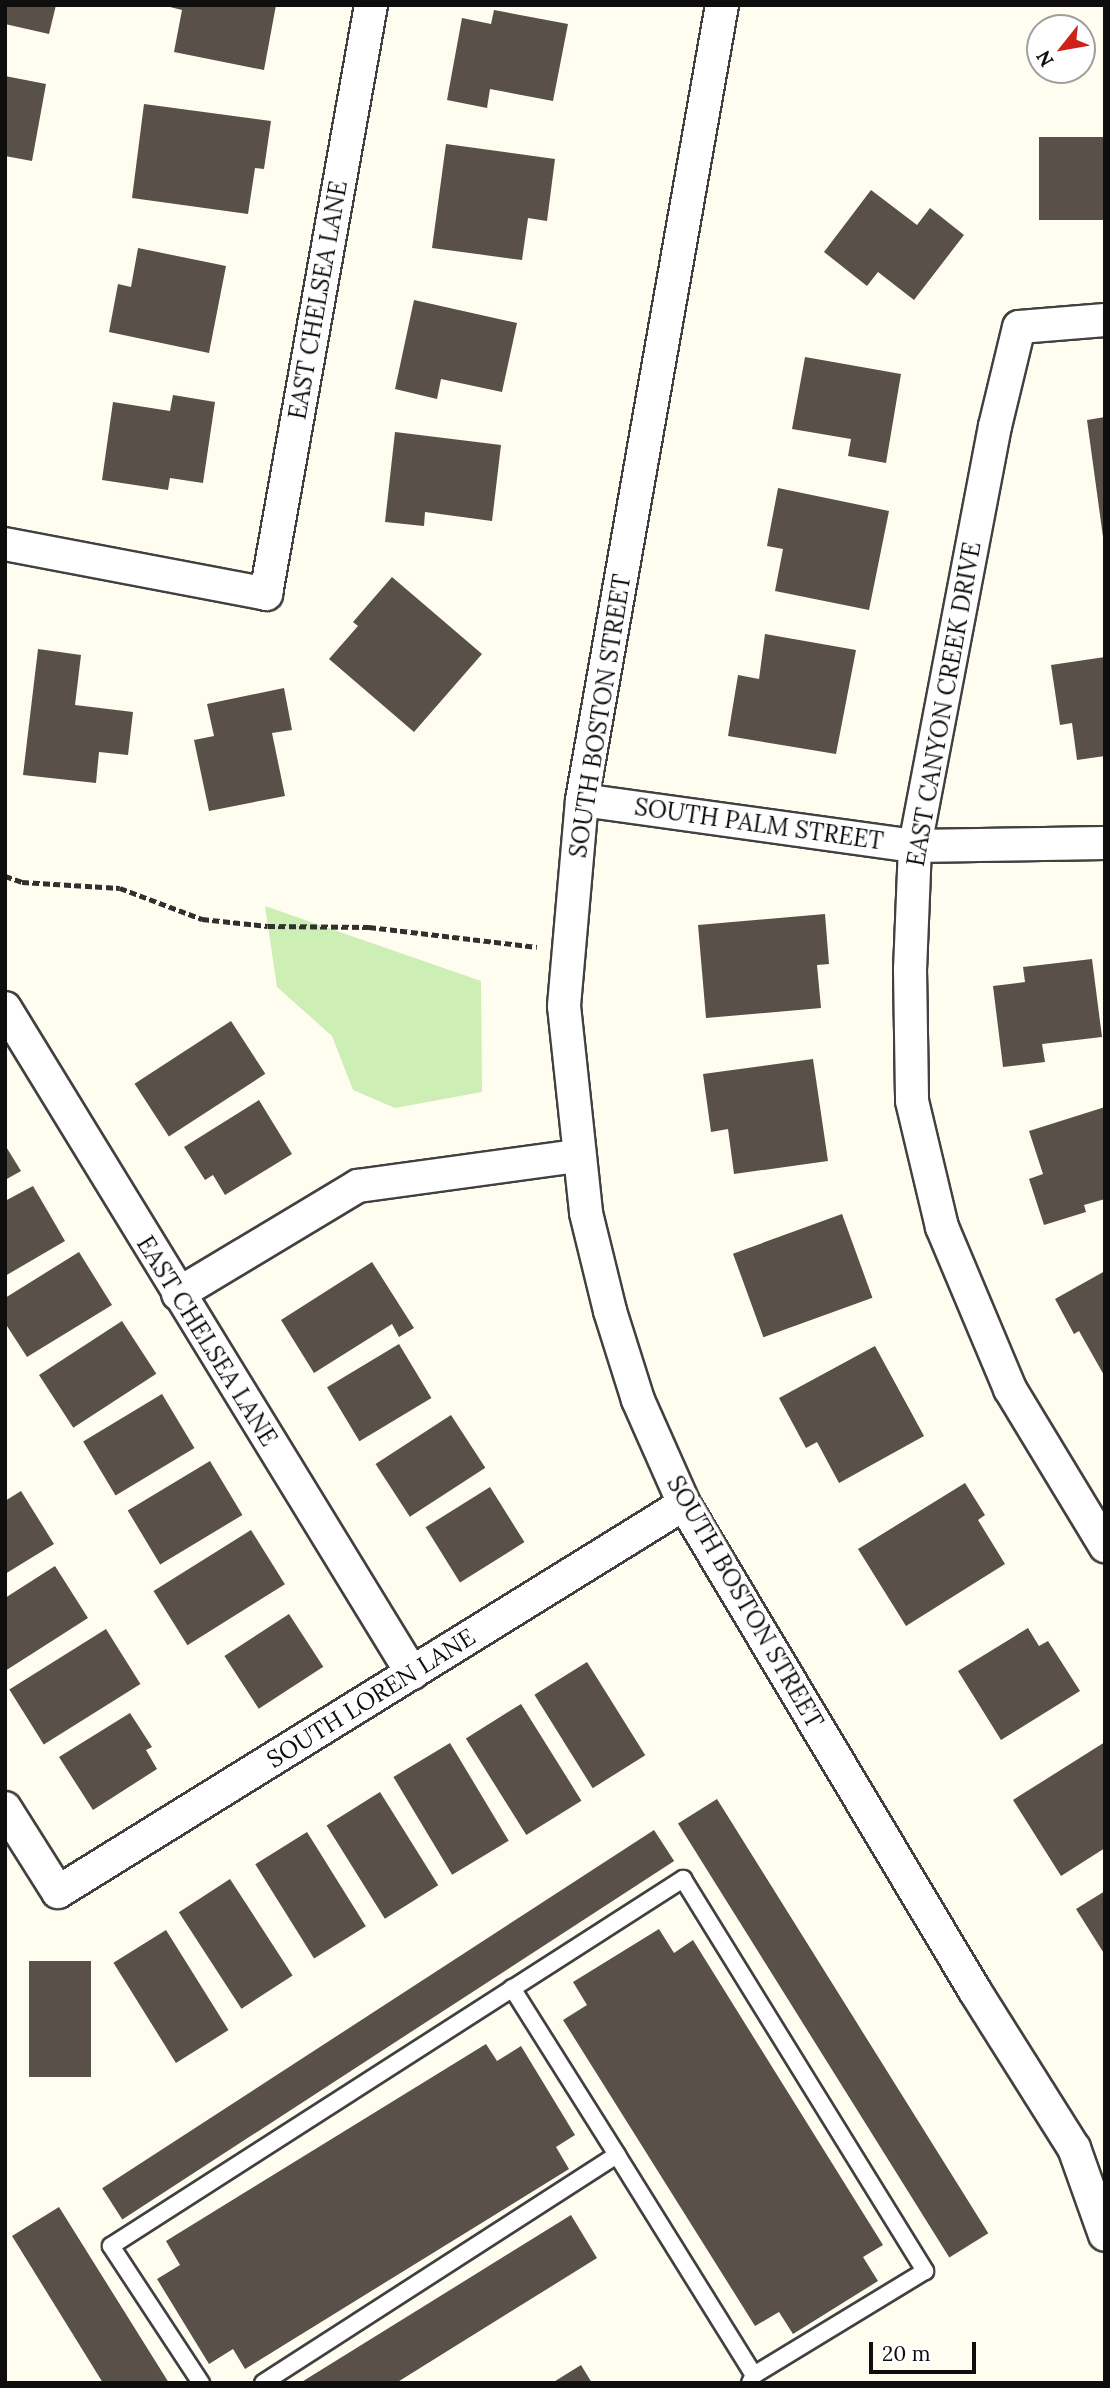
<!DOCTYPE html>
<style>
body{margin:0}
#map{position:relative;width:1110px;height:2388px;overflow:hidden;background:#fffdef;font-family:Lora,serif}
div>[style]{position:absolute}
.green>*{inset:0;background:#cdeeb5}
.building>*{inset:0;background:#585049;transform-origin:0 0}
.path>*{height:4.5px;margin-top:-2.25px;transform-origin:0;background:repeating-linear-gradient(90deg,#303030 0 7px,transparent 0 10.5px)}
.roads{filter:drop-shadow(2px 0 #414141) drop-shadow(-2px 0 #414141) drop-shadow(0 2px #414141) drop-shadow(0 -2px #414141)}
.service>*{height:16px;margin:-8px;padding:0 8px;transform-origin:8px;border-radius:8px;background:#fff}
.minor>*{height:32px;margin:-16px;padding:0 16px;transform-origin:16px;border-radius:16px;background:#fff}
span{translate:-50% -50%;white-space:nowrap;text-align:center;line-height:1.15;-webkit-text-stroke:7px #fff;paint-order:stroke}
.street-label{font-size:24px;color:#0e0e0e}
.frame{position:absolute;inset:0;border:7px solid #0e0e0e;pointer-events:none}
.north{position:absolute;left:1026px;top:14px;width:70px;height:70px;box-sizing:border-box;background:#fff;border:2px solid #9f9f9f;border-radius:50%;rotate:239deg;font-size:19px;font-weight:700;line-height:28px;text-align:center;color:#0e0e0e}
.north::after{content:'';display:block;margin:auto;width:24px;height:32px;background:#cc2219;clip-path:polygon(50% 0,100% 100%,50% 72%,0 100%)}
.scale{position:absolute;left:869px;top:2342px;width:107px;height:32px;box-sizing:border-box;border:4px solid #0e0e0e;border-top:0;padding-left:9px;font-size:21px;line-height:24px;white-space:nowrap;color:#0e0e0e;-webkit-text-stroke:5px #fff;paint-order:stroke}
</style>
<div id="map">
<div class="green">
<div style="clip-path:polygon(265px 906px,481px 981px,482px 1092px,395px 1108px,353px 1090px,332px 1036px,277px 987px)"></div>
</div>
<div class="building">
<div style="clip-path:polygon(5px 5px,56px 5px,49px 34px,5px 24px)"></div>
<div style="clip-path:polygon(162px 5px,276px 5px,264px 70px,174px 52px,182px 10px)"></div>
<div style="clip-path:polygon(494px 10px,568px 24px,553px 101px,490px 89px,487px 108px,447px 100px,462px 18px,491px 24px)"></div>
<div style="clip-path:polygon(5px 76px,46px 84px,32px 161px,5px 156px)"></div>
<div style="clip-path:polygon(144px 104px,271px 121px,264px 169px,255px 168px,248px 214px,132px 198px)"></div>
<div style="left:1105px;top:137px;width:83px;height:66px;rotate:90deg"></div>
<div style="clip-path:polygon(446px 144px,555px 159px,547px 221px,528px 218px,522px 260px,432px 248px)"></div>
<div style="clip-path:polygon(871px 190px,917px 225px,930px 208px,964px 235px,914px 300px,878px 272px,867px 286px,824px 252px)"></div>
<div style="clip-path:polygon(138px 248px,226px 266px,209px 353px,109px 332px,118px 284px,131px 287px)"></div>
<div style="clip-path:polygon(414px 300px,517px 323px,502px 392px,441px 379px,437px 399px,395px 389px)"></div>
<div style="clip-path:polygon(805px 357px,901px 374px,886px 463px,848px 456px,851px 439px,792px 429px)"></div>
<div style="clip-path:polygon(173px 395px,215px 402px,203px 483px,170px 478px,168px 490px,102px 480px,113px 402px,170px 411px)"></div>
<div style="clip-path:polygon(1105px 417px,1105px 537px,1103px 537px,1087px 420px)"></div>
<div style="clip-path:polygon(395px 432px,501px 445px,492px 521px,425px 512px,424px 526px,385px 522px)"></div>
<div style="clip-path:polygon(778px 488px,889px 511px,869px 610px,775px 591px,783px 549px,767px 546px)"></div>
<div style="clip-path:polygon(392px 577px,482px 654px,414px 732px,329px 659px,358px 626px,353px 622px)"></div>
<div style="clip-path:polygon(765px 634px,856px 650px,836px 754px,728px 736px,738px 675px,759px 679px)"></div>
<div style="clip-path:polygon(38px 649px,81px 655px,75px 705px,133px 712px,128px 755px,99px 752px,96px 783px,23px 775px)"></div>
<div style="clip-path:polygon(1105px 657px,1105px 756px,1077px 760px,1072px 723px,1060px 725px,1051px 665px)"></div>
<div style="clip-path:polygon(284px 688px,292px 730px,272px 733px,285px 796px,209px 811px,194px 740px,214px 736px,207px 704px)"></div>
<div style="clip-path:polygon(825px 914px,829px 964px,817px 965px,821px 1008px,706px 1018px,698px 925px)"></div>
<div style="clip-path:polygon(1092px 959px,1102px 1037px,1042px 1044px,1045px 1062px,1003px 1067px,993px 986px,1025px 982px,1023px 967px)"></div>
<div style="left:231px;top:1021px;width:63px;height:115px;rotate:57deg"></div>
<div style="clip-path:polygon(813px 1059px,828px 1161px,734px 1174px,728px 1129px,711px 1132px,703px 1074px)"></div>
<div style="clip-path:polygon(259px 1100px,292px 1154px,225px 1195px,213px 1175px,205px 1180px,184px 1147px)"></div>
<div style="clip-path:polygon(1105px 1107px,1105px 1199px,1084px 1205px,1086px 1212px,1044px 1225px,1029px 1179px,1043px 1174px,1029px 1131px)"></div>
<div style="clip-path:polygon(5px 1145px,21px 1171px,5px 1180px)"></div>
<div style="clip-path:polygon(33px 1186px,65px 1241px,5px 1276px,5px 1201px)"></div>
<div style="left:842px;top:1214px;width:89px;height:116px;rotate:70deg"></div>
<div style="clip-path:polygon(79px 1252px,112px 1305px,27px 1357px,5px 1323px,5px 1298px)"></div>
<div style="clip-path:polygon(372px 1262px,414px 1328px,399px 1337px,392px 1324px,314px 1373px,281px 1320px)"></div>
<div style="clip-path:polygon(1105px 1271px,1105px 1377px,1079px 1331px,1074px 1334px,1055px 1299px)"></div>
<div style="left:122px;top:1321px;width:63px;height:99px;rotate:57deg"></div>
<div style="left:399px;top:1344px;width:63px;height:84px;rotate:59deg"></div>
<div style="clip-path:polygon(875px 1346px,924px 1436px,839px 1483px,817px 1442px,806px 1448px,779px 1398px)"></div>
<div style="left:162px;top:1394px;width:63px;height:92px;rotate:59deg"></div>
<div style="left:451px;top:1415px;width:63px;height:90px;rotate:57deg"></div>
<div style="left:210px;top:1461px;width:63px;height:96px;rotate:59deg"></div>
<div style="clip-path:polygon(965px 1483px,985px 1515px,978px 1520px,1005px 1564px,906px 1626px,858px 1549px)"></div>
<div style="left:490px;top:1487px;width:65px;height:76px;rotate:58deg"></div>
<div style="clip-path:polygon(21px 1491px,54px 1544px,5px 1574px,5px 1501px)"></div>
<div style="left:251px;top:1530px;width:64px;height:115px;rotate:58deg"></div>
<div style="clip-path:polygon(55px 1566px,88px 1618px,5px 1671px,5px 1598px)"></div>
<div style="left:289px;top:1614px;width:63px;height:77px;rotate:57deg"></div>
<div style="clip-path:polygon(1028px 1628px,1039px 1646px,1048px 1641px,1080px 1691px,1001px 1740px,958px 1671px)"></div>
<div style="left:106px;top:1629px;width:65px;height:114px;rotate:58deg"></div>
<div style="left:587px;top:1662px;width:110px;height:62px;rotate:58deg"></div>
<div style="left:521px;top:1704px;width:114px;height:65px;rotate:58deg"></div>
<div style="clip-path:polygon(130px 1713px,152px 1747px,146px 1750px,157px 1769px,93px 1810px,59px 1757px)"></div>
<div style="clip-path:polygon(1105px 1742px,1105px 1848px,1061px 1876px,1013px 1800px)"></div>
<div style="left:450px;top:1743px;width:114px;height:66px;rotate:59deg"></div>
<div style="left:380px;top:1792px;width:110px;height:63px;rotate:58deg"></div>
<div style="left:717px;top:1799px;width:512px;height:46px;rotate:58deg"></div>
<div style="left:654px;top:1830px;width:37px;height:658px;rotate:57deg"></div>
<div style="left:307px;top:1832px;width:111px;height:61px;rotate:58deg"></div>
<div style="left:230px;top:1879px;width:115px;height:61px;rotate:57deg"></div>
<div style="clip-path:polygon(1105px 1891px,1105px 1955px,1076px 1909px)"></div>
<div style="clip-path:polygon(659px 1929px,674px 1953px,693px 1940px,883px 2245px,863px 2257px,878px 2281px,793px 2334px,779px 2312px,755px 2326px,563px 2020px,587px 2005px,573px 1982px)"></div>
<div style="left:166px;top:1930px;width:118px;height:62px;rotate:58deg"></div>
<div style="left:29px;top:1961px;width:62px;height:116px"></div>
<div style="clip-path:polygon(486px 2044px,497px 2061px,521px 2046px,575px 2135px,556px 2147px,569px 2169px,245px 2369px,233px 2349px,209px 2364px,157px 2279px,180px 2265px,166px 2241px)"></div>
<div style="clip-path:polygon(59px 2207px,169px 2383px,103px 2383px,12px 2236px)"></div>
<div style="clip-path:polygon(571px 2215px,597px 2258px,396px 2383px,300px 2383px)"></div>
<div style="clip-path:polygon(581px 2365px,592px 2383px,552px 2383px)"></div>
</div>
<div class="path">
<div style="left:5px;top:876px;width:18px;rotate:19deg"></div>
<div style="left:22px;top:882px;width:98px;rotate:3.5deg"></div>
<div style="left:120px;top:888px;width:88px;rotate:20.7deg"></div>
<div style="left:202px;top:919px;width:66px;rotate:6.1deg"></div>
<div style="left:268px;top:926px;width:101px;rotate:0.6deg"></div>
<div style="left:369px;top:927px;width:169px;rotate:6.8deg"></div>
</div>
<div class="roads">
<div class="service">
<div style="left:512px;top:1988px;width:197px;rotate:57.8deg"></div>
<div style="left:201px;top:2383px;width:164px;rotate:-123.3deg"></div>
<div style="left:111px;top:2246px;width:680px;rotate:-32.68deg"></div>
<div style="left:683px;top:1879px;width:461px;rotate:58.3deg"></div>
<div style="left:925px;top:2271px;width:200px;rotate:148.7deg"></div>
<div style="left:754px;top:2375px;width:9px;rotate:117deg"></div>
<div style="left:263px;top:2383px;width:421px;rotate:-32.8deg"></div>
<div style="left:617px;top:2155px;width:259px;rotate:58.1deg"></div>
</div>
<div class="minor">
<div style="left:722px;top:5px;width:807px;rotate:99.99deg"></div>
<div style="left:582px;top:800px;width:207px;rotate:95deg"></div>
<div style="left:564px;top:1006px;width:208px;rotate:83.9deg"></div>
<div style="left:586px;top:1213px;width:101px;rotate:76.2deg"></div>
<div style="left:610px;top:1311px;width:93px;rotate:72.5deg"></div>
<div style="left:638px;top:1400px;width:114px;rotate:66.1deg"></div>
<div style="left:684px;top:1504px;width:567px;rotate:59.14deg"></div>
<div style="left:975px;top:1991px;width:186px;rotate:57.8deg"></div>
<div style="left:1074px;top:2148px;width:92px;rotate:70.4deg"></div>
<div style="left:1105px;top:320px;width:86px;rotate:175.3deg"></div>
<div style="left:1019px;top:327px;width:102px;rotate:103.6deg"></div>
<div style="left:995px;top:426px;width:428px;rotate:100.8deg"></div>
<div style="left:915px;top:846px;width:123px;rotate:92.3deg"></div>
<div style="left:910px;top:969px;width:132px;rotate:89.1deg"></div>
<div style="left:912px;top:1101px;width:130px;rotate:76.6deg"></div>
<div style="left:942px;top:1227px;width:176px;rotate:67.2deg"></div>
<div style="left:1010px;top:1389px;width:184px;rotate:58.8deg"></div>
<div style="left:5px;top:544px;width:266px;rotate:10.8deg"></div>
<div style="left:266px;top:594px;width:598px;rotate:-79.89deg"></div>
<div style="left:582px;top:800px;width:336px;rotate:7.9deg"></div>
<div style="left:915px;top:846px;width:190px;rotate:-0.9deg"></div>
<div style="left:5px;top:1008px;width:780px;rotate:58.53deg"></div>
<div style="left:178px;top:1294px;width:210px;rotate:-31deg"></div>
<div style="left:358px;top:1186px;width:222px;rotate:-7.8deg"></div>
<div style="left:5px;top:1808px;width:99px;rotate:57.8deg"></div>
<div style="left:58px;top:1892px;width:736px;rotate:-31.79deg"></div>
</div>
</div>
<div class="street-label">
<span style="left:318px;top:300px;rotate:-80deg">EAST CHELSEA LANE</span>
<span style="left:944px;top:704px;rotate:-80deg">EAST CANYON CREEK DRIVE</span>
<span style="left:600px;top:716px;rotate:-81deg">SOUTH BOSTON STREET</span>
<span style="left:759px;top:824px;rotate:8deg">SOUTH PALM STREET</span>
<span style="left:207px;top:1341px;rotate:58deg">EAST CHELSEA LANE</span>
<span style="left:745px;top:1602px;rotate:60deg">SOUTH BOSTON STREET</span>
<span style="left:371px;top:1698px;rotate:-32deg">SOUTH LOREN LANE</span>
</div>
<div class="frame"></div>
<div class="north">N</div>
<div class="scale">20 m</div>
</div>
